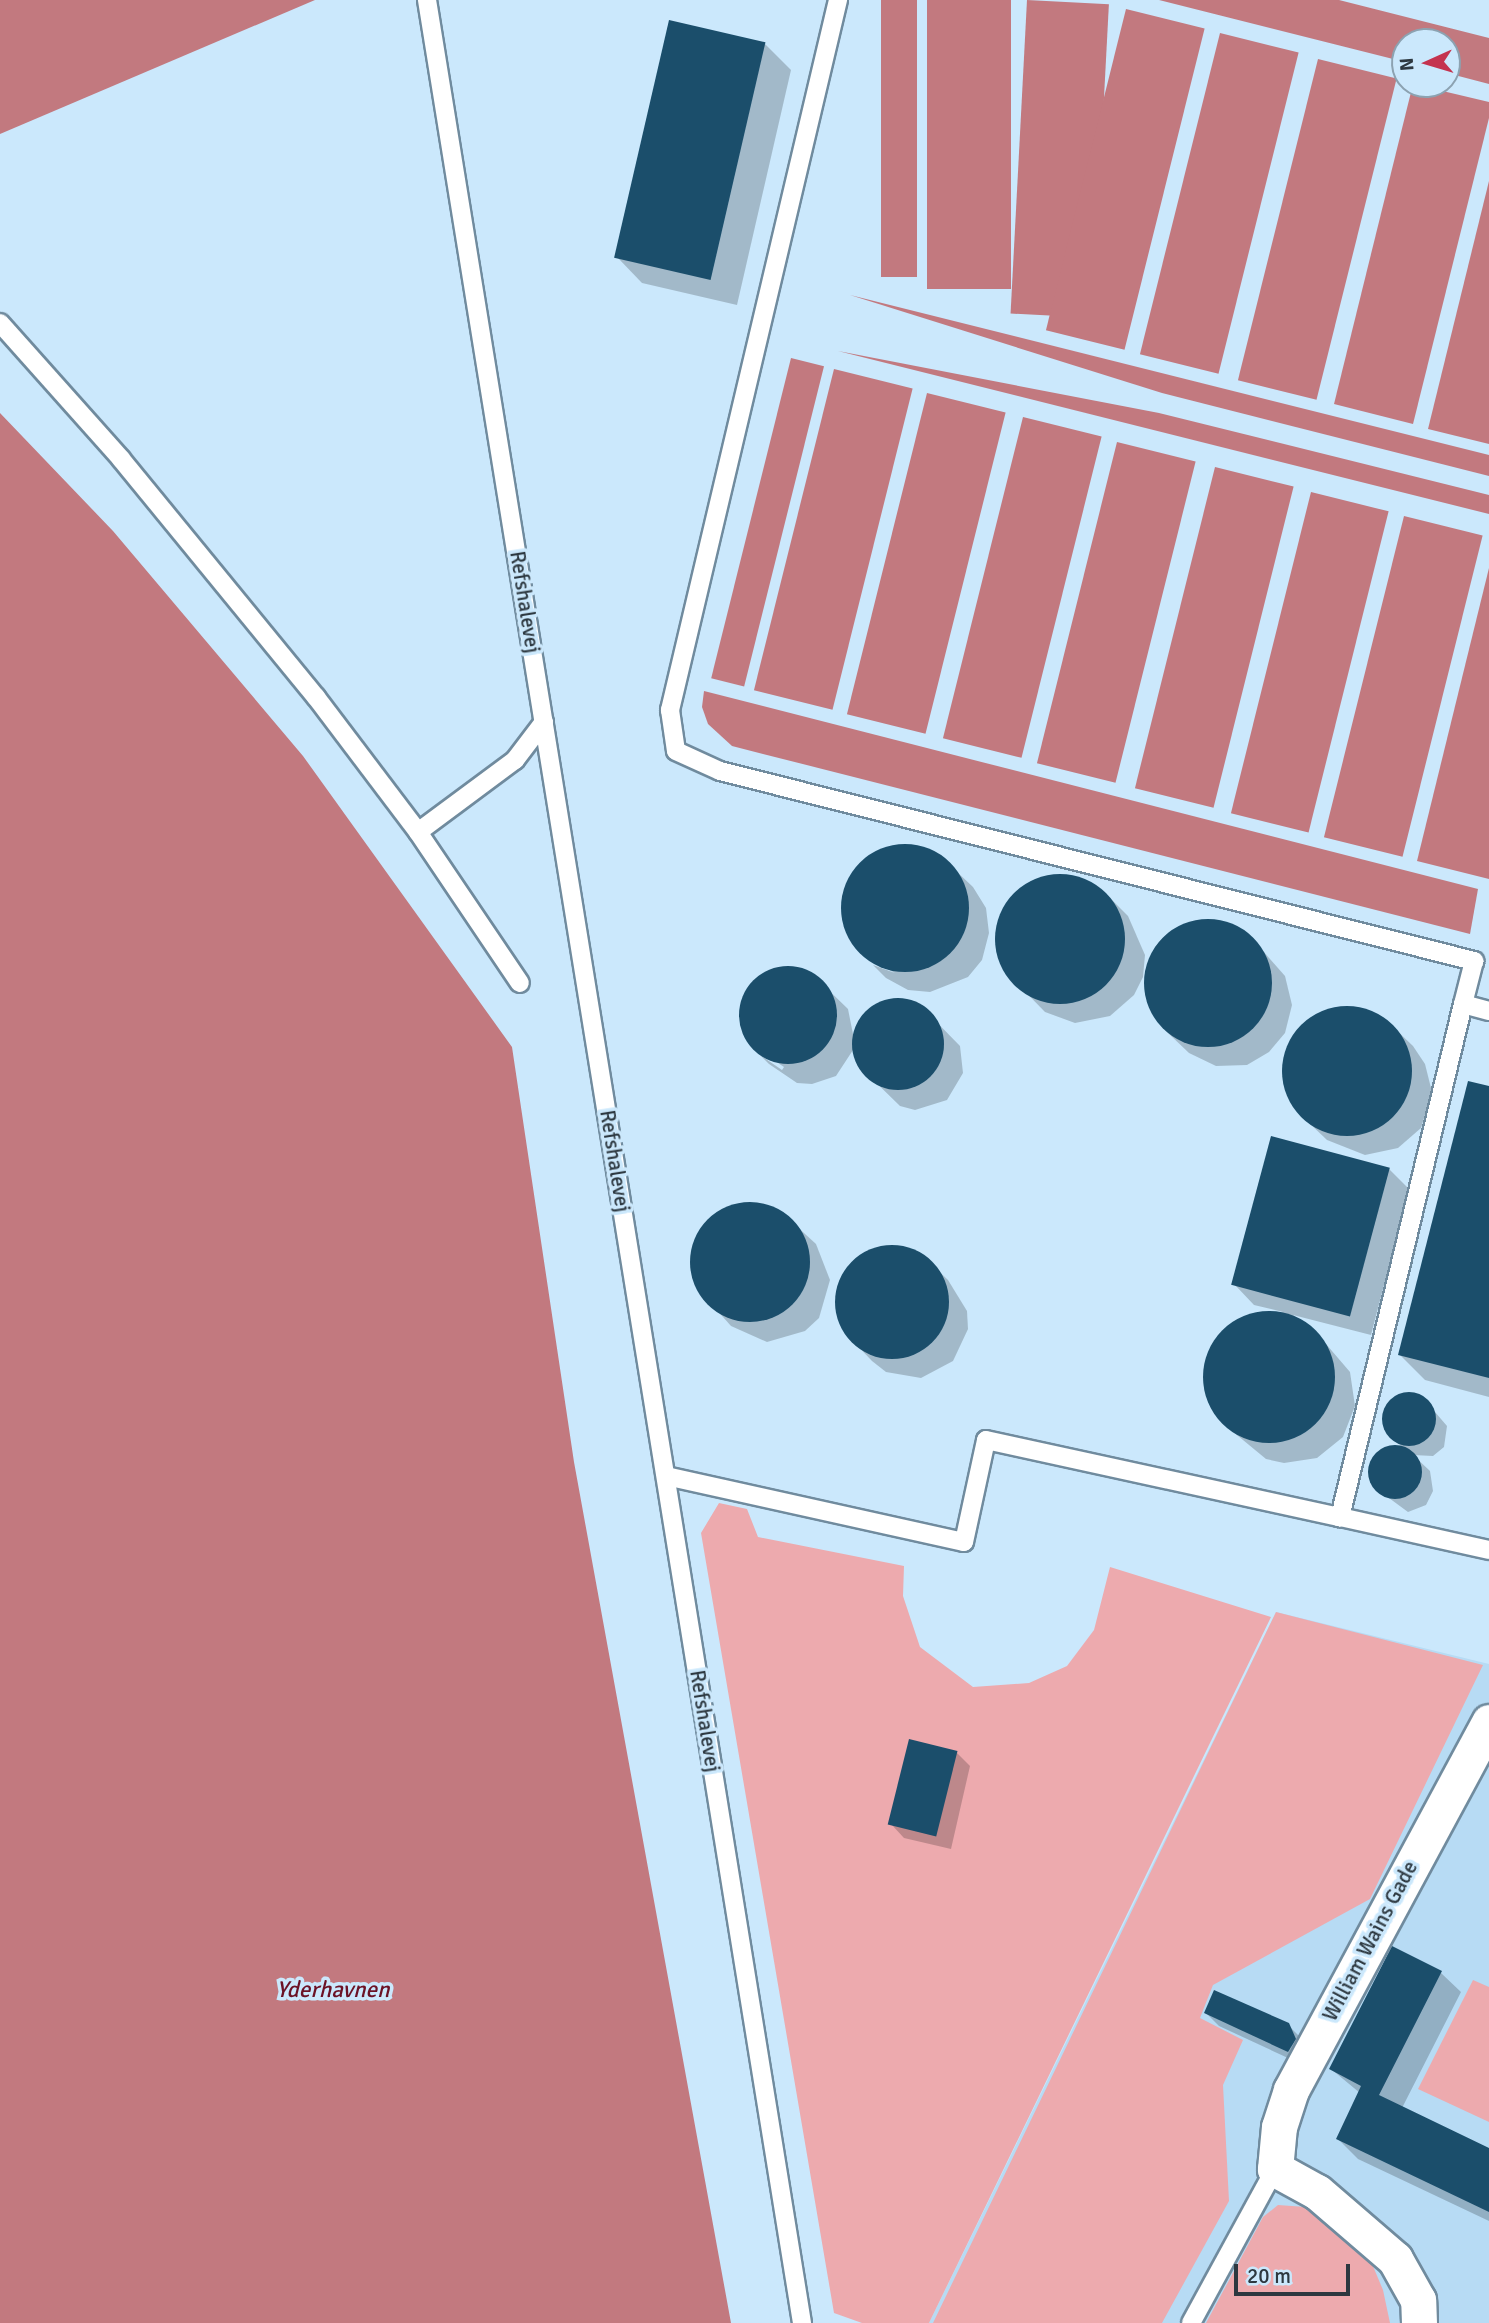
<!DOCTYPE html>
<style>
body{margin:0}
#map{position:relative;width:1489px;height:2323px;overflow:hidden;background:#cbe8fc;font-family:Signika,sans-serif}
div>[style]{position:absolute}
.built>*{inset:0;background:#b7dbf4}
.green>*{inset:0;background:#edaaae}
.water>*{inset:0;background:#c2797f;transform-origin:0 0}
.shadow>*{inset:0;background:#0003}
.building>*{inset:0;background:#1b4e6b;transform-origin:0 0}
.round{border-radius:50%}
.roads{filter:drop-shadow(2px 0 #708b9e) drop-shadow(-2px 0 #708b9e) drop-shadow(0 2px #708b9e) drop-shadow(0 -2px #708b9e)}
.lane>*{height:18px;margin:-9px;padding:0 9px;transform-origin:9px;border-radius:9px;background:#fff}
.street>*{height:35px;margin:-17.5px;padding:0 17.5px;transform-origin:17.5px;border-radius:17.5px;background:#fff}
span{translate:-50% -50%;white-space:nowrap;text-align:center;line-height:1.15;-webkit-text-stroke:7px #cbe8fc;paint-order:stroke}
.street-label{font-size:21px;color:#2d3840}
.water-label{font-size:23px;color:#6b1226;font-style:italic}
.north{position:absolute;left:1391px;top:28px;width:70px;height:70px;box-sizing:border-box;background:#cbe8fc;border:2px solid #8ca2b1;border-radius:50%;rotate:266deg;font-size:19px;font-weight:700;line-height:28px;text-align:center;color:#2d3840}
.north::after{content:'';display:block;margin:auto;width:24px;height:32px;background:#c4334f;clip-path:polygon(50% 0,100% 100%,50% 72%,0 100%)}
.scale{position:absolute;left:1234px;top:2264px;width:116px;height:32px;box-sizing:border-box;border:4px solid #2d3840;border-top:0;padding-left:9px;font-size:21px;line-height:24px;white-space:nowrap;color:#2d3840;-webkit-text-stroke:5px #cbe8fc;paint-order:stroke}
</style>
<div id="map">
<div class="built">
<div style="clip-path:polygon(1276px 1612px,1489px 1664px,1489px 2323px,929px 2323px)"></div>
</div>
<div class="green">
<div style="clip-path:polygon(719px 1503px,747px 1509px,758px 1537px,904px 1566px,903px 1596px,920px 1647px,973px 1687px,1029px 1683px,1067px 1666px,1094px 1630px,1110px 1567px,1271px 1617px,929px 2323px,862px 2323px,834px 2313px,701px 1533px)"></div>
<div style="clip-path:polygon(1276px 1612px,1483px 1665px,1370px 1899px,1213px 1985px,1200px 2018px,1243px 2040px,1223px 2085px,1229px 2201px,1162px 2323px,933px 2323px)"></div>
<div style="clip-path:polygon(1473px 1980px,1489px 1987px,1489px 2122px,1418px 2089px)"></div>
<div style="clip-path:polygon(1278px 2205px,1306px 2207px,1320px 2216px,1370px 2259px,1383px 2290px,1390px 2323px,1206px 2323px,1263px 2217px)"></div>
</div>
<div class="water">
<div style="clip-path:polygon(0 0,315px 0,0 134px)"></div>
<div style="left:881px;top:0;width:36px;height:277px"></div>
<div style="left:927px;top:0;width:84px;height:289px"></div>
<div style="left:1027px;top:0;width:82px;height:314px;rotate:3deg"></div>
<div style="clip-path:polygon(1159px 0,1339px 0,1489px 38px,1489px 84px,1447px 73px,1447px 42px,1405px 42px,1405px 62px)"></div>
<div style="left:1126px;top:9px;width:81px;height:331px;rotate:14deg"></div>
<div style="left:1220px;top:33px;width:81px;height:331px;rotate:14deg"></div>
<div style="left:1318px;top:59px;width:81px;height:331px;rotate:14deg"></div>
<div style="clip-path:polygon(1413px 84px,1489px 102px,1489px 118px,1413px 424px,1334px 404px)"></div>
<div style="clip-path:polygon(1489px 181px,1489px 444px,1428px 429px)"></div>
<div style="clip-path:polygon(850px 295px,1489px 455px,1489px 476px,1162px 393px)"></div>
<div style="clip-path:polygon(838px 351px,1159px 413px,1489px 495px,1489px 514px)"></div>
<div style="left:791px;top:358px;width:34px;height:330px;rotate:14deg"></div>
<div style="left:834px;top:369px;width:81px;height:331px;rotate:14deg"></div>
<div style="left:927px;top:393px;width:81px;height:331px;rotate:14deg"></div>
<div style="clip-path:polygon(0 413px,113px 531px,303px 756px,512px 1047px,574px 1462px,731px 2323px,0 2323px)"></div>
<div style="left:1023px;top:417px;width:81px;height:331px;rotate:14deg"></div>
<div style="left:1117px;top:442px;width:81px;height:331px;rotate:14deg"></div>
<div style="left:1215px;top:467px;width:81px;height:331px;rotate:14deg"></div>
<div style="left:1311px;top:492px;width:80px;height:331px;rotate:14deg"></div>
<div style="left:1404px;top:516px;width:81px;height:331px;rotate:14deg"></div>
<div style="clip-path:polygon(1489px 568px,1489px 879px,1417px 861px)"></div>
<div style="clip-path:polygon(704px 691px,1478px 889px,1470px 934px,732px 746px,708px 724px,702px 707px)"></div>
</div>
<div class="shadow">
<div style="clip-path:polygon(765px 44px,791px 70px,737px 305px,642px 283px,617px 257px)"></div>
<div style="clip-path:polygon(912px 846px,938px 854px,973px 887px,986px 908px,989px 933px,982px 960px,968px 977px,930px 992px,908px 990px,886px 978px,873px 965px,895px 973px,865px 957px,853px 943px,843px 919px,845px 891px,856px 868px,876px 852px)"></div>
<div style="clip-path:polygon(1061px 875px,1082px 879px,1108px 896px,1128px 916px,1145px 955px,1143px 977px,1134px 995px,1110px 1016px,1075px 1023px,1045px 1012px,1008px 974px,997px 949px,1004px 908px,1019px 890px)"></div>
<div style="clip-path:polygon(1192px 922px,1223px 922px,1248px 934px,1285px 976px,1292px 1005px,1285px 1033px,1269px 1052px,1247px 1065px,1216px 1066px,1189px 1053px,1168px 1033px,1146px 997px,1145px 975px,1155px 947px,1166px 935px)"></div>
<div style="clip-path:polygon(evenodd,788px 967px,811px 973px,848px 1009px,854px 1039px,866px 1012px,881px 1002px,896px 998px,917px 1002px,960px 1046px,963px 1073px,947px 1100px,915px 1110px,900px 1106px,859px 1066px,853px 1050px,836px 1076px,812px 1084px,797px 1083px,769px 1064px,749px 1044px,740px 1020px,740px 1007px,746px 991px,763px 974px,788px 967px,763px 1053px,784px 1067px,782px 1070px,763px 1057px,763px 1053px)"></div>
<div style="clip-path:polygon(1353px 1008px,1392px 1026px,1413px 1046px,1425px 1064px,1432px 1092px,1421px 1128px,1398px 1148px,1365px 1155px,1327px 1140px,1306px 1120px,1288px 1095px,1284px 1063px,1298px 1030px,1321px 1013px)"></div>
<div style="clip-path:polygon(1489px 1088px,1489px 1397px,1425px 1380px,1399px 1354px)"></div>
<div style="clip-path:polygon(1389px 1169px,1409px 1189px,1371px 1335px,1293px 1315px,1314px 1330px,1350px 1372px,1355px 1406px,1343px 1437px,1317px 1458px,1284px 1463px,1266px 1459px,1226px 1426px,1208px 1399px,1206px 1361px,1226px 1329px,1245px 1317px,1283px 1312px,1254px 1305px,1235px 1285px)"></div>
<div style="clip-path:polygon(745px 1203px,781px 1212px,816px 1244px,830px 1280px,819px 1318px,805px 1331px,767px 1342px,731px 1326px,698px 1289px,692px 1251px,711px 1218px)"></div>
<div style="clip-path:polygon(893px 1247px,927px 1260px,948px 1280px,967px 1311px,968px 1329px,953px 1361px,921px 1378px,886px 1372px,872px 1361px,852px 1340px,837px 1308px,846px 1272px,874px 1250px)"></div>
<div style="clip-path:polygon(1404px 1394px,1423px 1398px,1447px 1426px,1444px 1447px,1433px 1456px,1413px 1455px,1430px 1471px,1433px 1491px,1426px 1505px,1408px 1512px,1374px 1487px,1369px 1470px,1383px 1450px,1402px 1447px,1385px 1428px,1388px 1404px)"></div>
<div style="clip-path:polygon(957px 1753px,970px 1766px,951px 1849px,904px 1838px,891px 1824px)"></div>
<div style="clip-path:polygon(1441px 1973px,1461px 1992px,1402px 2108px,1489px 2150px,1489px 2221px,1358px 2159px,1338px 2139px,1360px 2093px,1331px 2069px)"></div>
<div style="clip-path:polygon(1206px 2013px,1288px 2025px,1302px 2039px,1301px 2064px,1219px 2026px)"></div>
</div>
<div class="building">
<div style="left:669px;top:20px;width:99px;height:244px;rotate:13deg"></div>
<div class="round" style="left:841px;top:844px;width:128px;height:128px"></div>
<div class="round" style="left:995px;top:874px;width:130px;height:130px"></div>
<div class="round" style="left:1144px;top:919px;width:128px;height:128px"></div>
<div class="round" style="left:739px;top:966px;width:98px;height:98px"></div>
<div class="round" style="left:852px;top:998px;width:92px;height:92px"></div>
<div class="round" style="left:1282px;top:1006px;width:130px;height:130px"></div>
<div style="clip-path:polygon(1468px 1081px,1489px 1086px,1489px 1378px,1398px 1355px)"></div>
<div style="left:1271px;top:1136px;width:123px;height:154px;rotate:15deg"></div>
<div class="round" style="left:690px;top:1202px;width:120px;height:120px"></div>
<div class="round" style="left:835px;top:1245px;width:114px;height:114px"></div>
<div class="round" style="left:1203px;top:1311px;width:132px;height:132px"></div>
<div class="round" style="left:1382px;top:1392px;width:54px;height:54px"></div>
<div class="round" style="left:1368px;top:1445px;width:54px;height:54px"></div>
<div style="left:909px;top:1739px;width:50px;height:88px;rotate:14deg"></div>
<div style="clip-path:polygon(1392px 1946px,1442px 1971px,1379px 2095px,1489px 2148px,1489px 2212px,1336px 2139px,1361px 2086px,1329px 2069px)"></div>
<div style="clip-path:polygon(1214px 1990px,1289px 2023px,1296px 2039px,1288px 2052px,1204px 2013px)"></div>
</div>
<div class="roads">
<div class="lane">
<div style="left:427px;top:0;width:2353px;rotate:80.83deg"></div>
<div style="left:838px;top:0;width:730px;rotate:103.31deg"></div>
<div style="left:670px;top:710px;width:41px;rotate:81.7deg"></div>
<div style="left:676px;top:751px;width:48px;rotate:24.4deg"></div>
<div style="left:720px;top:771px;width:778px;rotate:14.14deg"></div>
<div style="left:1474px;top:961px;width:44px;rotate:104.3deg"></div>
<div style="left:1463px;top:1004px;width:27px;rotate:15deg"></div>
<div style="left:0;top:323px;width:182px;rotate:48.3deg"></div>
<div style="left:121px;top:459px;width:308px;rotate:50.7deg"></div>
<div style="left:316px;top:697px;width:169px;rotate:52.9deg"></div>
<div style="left:418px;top:832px;width:182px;rotate:56deg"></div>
<div style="left:418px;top:832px;width:121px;rotate:-36.6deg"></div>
<div style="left:515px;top:760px;width:48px;rotate:-52.7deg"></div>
<div style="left:1463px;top:1004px;width:528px;rotate:103.48deg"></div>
<div style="left:1340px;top:1517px;width:153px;rotate:12.5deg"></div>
<div style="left:666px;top:1476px;width:305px;rotate:12.5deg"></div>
<div style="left:964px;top:1542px;width:104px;rotate:-77.8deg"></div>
<div style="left:986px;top:1440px;width:362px;rotate:12.3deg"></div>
<div style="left:1191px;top:2323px;width:175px;rotate:-61.4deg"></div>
</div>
<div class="street">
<div style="left:1419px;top:2323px;width:23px;rotate:-92deg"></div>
<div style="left:1418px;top:2300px;width:47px;rotate:-119.3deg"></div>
<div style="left:1395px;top:2259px;width:103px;rotate:-139.3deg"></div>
<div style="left:1317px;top:2192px;width:48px;rotate:-151.3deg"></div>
<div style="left:1275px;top:2169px;width:42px;rotate:-84.6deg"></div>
<div style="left:1279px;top:2127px;width:39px;rotate:-72deg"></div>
<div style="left:1291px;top:2090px;width:418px;rotate:-61.7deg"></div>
</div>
</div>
<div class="street-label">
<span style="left:525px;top:602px;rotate:81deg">Refshalevej</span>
<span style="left:615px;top:1161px;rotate:81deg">Refshalevej</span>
<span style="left:705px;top:1721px;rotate:81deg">Refshalevej</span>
<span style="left:1370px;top:1941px;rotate:-62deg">William Wains Gade</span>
</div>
<div class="water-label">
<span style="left:333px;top:1990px">Yderhavnen</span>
</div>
<div class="north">N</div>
<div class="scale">20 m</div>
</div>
